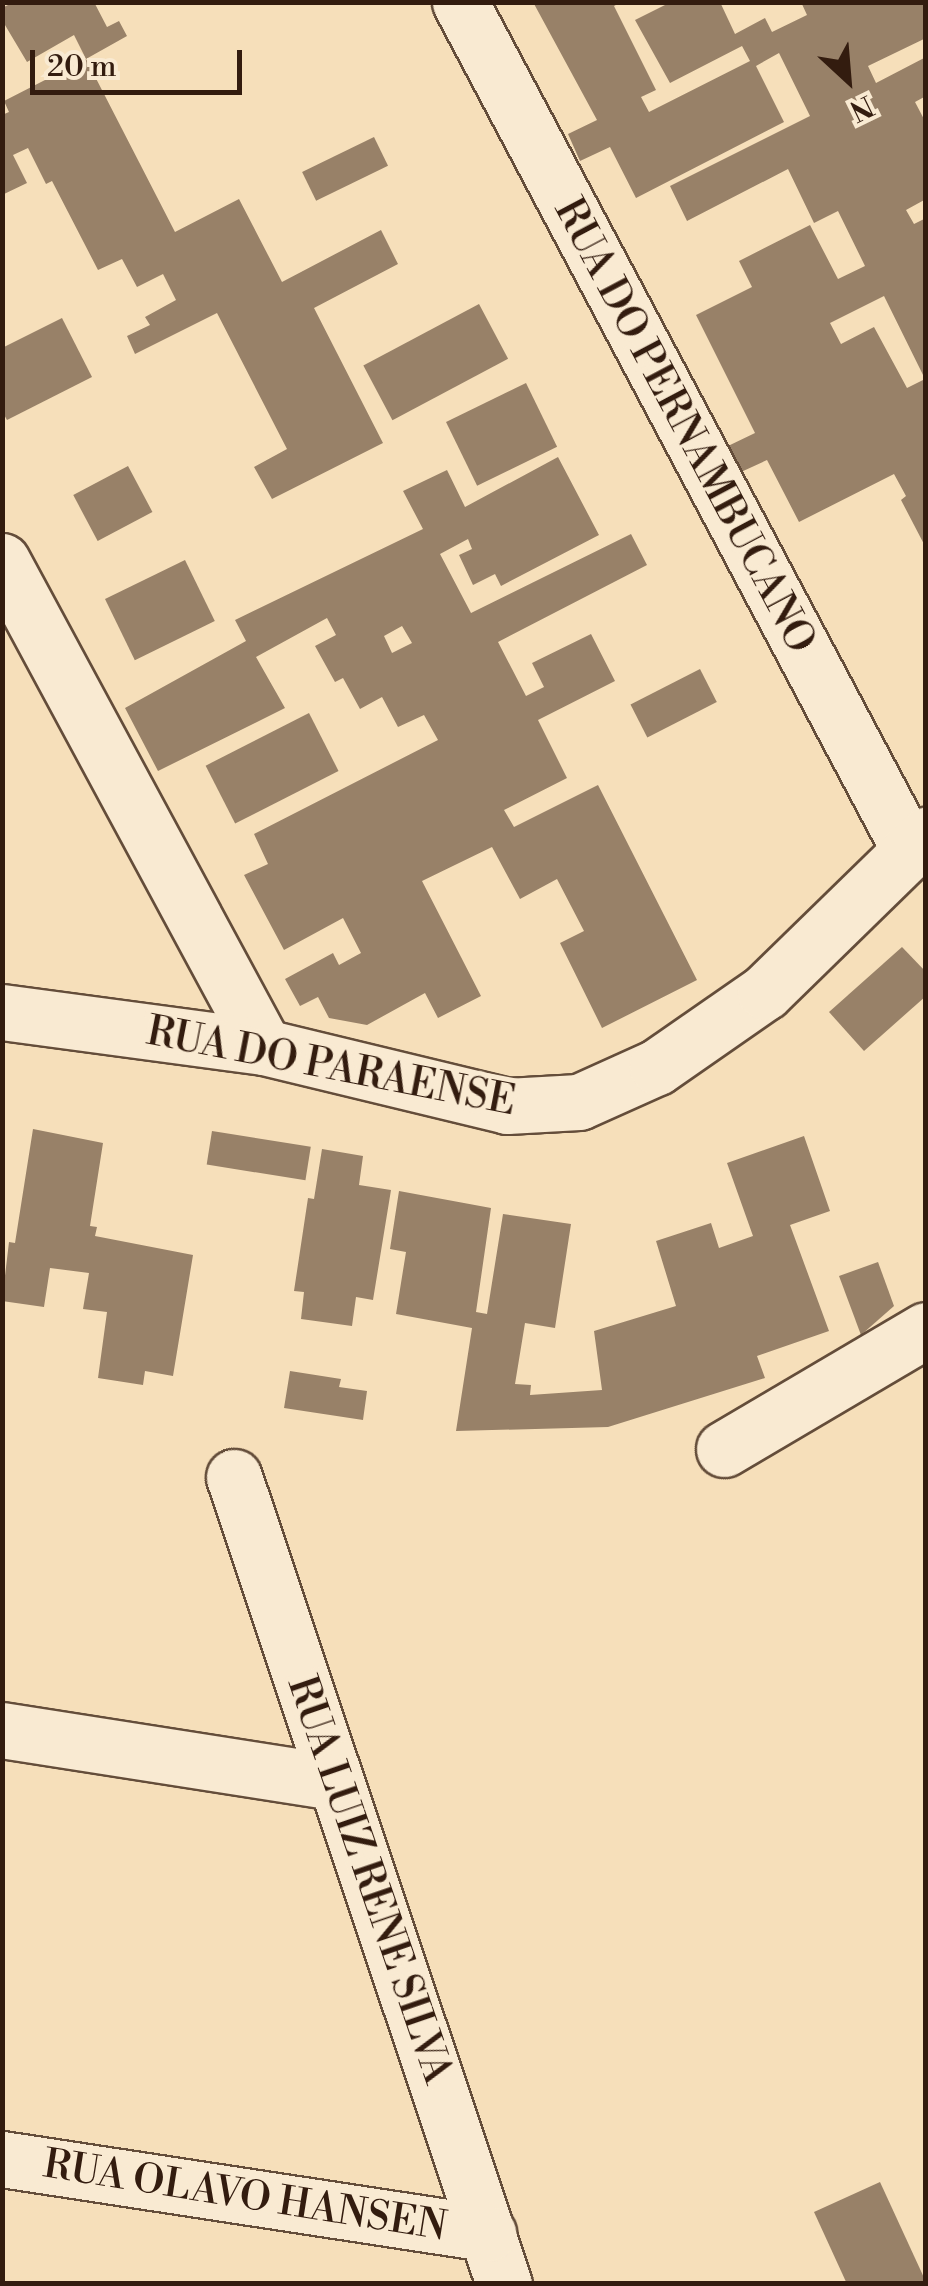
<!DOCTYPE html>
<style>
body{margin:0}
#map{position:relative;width:928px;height:2286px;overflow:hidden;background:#f6dfba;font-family:"Libre Bodoni",serif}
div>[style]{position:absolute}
.building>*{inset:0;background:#988168;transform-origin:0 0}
.roads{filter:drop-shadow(2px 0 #644d3a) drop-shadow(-2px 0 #644d3a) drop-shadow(0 2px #644d3a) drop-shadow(0 -2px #644d3a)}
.minor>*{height:55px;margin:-27.5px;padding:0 27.5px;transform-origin:27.5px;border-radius:27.5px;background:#f9ead2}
span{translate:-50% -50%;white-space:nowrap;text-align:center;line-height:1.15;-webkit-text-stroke:10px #f9ead2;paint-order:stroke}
.street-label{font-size:40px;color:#331c0f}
.frame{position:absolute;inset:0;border:5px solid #331c0f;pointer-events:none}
.north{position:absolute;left:798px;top:30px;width:100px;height:100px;-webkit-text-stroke:8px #f9ead2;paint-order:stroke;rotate:154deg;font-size:28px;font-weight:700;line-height:40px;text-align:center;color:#331c0f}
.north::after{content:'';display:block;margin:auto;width:35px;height:45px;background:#331c0f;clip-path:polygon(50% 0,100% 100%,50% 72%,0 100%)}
.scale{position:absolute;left:30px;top:50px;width:212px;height:45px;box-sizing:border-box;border:5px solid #331c0f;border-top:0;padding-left:12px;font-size:30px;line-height:35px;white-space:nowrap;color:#331c0f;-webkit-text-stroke:8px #f9ead2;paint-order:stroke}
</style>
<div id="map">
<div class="building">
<div style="clip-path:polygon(14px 2px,94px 2px,107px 27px,119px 21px,127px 36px,86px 59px,74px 35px,27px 62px,2px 20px,2px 8px)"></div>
<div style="clip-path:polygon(evenodd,533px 2px,621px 2px,614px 6px,656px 90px,641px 97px,649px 112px,750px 61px,742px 46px,670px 83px,635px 20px,671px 2px,720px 2px,735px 34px,765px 18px,772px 32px,807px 15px,801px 2px,923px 2px,926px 38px,868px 66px,876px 83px,926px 57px,926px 96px,915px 102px,926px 123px,926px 199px,906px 210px,914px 224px,926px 218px,926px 548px,901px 500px,906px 496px,894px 474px,799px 522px,767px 460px,741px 472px,728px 446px,755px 433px,696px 315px,752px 287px,739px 261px,810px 225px,838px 279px,865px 266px,838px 211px,814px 223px,788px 169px,687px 221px,670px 186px,810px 116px,779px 53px,756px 66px,784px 122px,636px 198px,610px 147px,580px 161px,568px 134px,597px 120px,533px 2px,884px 296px,925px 379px,907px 388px,874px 327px,841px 344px,830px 323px,884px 296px)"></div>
<div style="clip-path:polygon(86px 59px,175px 232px,239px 199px,282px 282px,381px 230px,398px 264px,314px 308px,383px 443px,272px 499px,254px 467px,287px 449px,217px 313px,135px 354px,127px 336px,150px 325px,145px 317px,176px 300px,163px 274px,137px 287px,122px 259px,98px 270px,52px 181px,46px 184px,28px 148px,13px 155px,27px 183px,2px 195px,2px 115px,9px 112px,4px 101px)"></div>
<div style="left:374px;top:137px;width:32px;height:80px;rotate:64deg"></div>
<div style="left:479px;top:304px;width:62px;height:131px;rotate:62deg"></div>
<div style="clip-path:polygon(62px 318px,92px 377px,7px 420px,2px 411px,2px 348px)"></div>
<div style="left:526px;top:383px;width:71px;height:89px;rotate:64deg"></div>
<div style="clip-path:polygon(evenodd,558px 457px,599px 535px,501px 586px,495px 574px,473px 585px,459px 555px,472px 549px,468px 539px,440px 554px,471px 613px,631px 534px,647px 565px,498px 642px,526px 696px,544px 687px,532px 663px,591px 634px,615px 681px,538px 720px,567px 778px,504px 810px,514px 827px,598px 785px,697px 980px,602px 1028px,560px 943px,584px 931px,557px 879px,520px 899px,492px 847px,422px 881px,481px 996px,438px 1018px,425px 993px,367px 1025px,329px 1018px,318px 997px,300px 1006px,285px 979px,333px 953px,339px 965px,361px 953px,343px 918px,284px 950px,244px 875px,268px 864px,254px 834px,438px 740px,424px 715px,398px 727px,382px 697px,360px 709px,343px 678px,335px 682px,315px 646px,336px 635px,327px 618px,256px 657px,285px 708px,158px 771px,125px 708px,246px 641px,235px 620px,423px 529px,403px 491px,447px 470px,465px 507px,558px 457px,402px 626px,412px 643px,392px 653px,384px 636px,402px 626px)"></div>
<div style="left:128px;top:466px;width:52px;height:62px;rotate:62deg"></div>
<div style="left:185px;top:560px;width:68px;height:89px;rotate:64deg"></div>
<div style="left:700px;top:669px;width:37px;height:78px;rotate:63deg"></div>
<div style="left:309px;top:713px;width:65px;height:116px;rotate:63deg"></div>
<div style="clip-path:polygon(902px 947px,926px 972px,926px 996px,864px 1051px,829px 1012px)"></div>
<div style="clip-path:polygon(33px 1129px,103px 1143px,90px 1226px,97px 1227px,95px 1236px,193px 1255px,173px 1376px,145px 1371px,143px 1385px,98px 1378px,107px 1312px,83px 1309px,89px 1273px,50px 1268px,44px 1307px,2px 1301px,9px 1242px,15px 1243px)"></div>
<div style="left:212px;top:1131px;width:100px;height:34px;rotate:9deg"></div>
<div style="clip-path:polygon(804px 1136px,830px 1211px,790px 1225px,829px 1331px,757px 1356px,765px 1378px,608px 1427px,456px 1431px,472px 1328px,396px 1314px,406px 1252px,390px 1249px,399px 1191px,491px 1208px,476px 1312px,487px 1314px,503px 1214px,571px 1224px,555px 1328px,525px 1323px,515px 1384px,531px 1385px,530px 1395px,602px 1390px,594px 1331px,676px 1306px,656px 1241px,711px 1223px,719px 1248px,753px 1236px,727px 1163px)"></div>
<div style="clip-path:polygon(322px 1149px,363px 1156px,359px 1185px,391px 1190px,373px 1300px,356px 1297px,352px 1326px,301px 1319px,304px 1292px,294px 1291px,308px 1198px,314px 1199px)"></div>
<div style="clip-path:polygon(878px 1262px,894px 1306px,861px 1335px,839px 1276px)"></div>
<div style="clip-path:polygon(290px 1371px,341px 1379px,339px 1387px,367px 1391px,363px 1420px,284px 1408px)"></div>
<div style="clip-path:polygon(880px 2182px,926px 2282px,926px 2284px,847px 2284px,814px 2212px)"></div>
</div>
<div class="roads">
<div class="minor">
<div style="left:460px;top:2px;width:959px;rotate:62.07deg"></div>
<div style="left:2px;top:561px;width:552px;rotate:61.67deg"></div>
<div style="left:2px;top:1012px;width:264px;rotate:7.6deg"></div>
<div style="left:264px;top:1047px;width:250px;rotate:13.6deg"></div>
<div style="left:507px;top:1106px;width:72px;rotate:-3.2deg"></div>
<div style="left:579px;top:1102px;width:85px;rotate:-24.2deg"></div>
<div style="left:657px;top:1067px;width:131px;rotate:-34.8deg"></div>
<div style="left:765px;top:992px;width:225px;rotate:-44.3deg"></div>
<div style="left:724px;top:1449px;width:234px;rotate:-30.5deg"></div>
<div style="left:234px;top:1477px;width:851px;rotate:71.5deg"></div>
<div style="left:2px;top:1730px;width:337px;rotate:8.9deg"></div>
<div style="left:2px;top:2159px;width:492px;rotate:8.7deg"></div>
</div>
</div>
<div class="street-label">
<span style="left:684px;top:426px;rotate:62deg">RUA DO PERNAMBUCANO</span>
<span style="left:331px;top:1067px;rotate:11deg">RUA DO PARAENSE</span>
<span style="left:369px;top:1880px;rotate:71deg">RUA LUIZ RENE SILVA</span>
<span style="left:245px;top:2196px;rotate:9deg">RUA OLAVO HANSEN</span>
</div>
<div class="frame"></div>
<div class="north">N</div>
<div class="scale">20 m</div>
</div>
